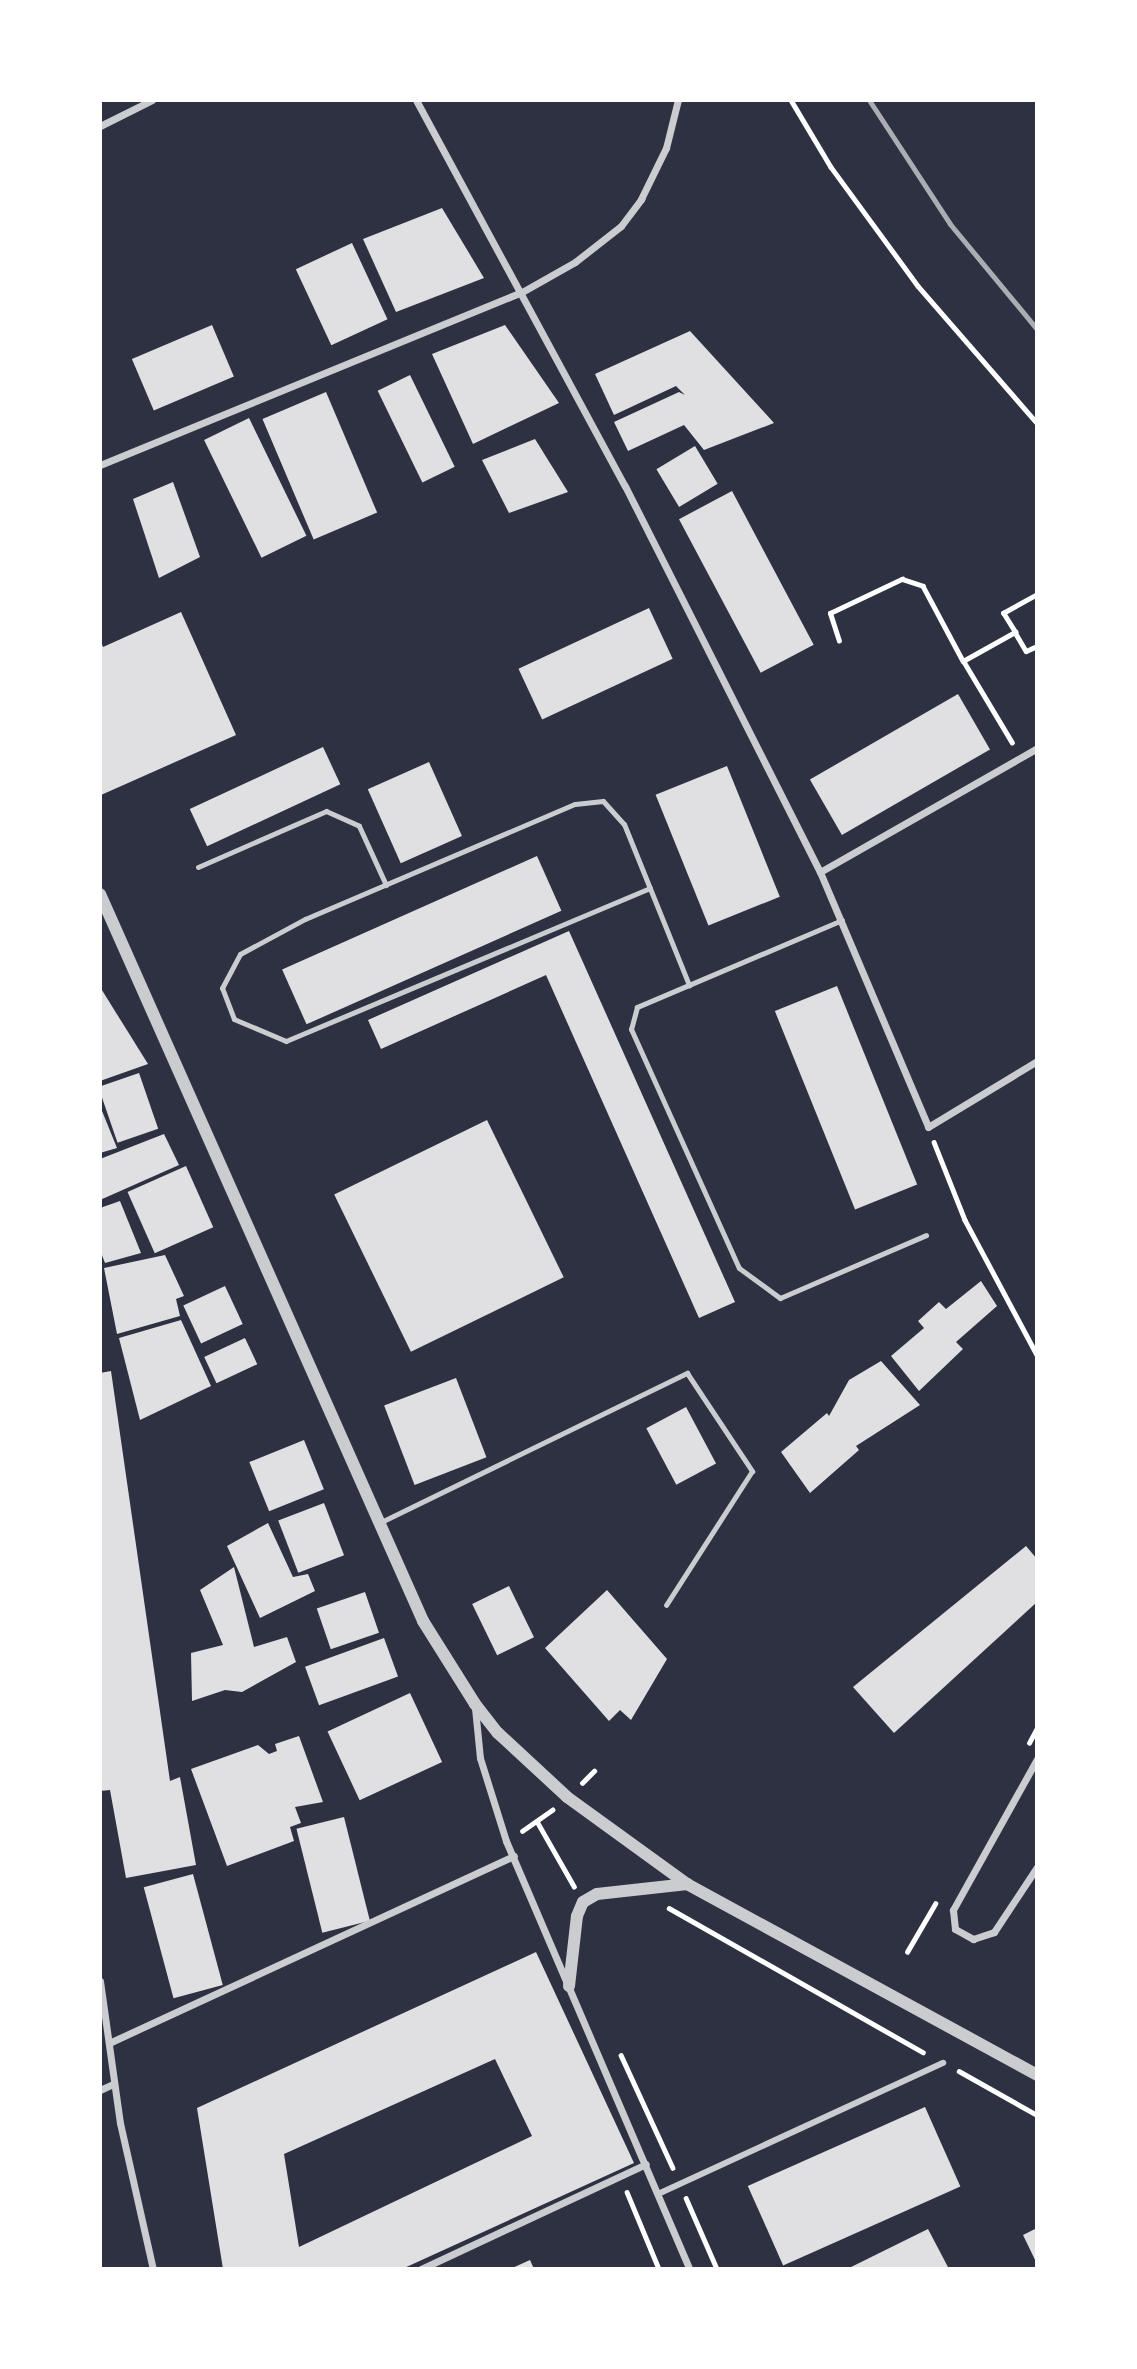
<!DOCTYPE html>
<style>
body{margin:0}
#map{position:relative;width:1137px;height:2369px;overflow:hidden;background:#2d3142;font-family:"Work Sans",sans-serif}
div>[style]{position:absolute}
.building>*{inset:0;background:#e0e0e3;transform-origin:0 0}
.path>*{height:4.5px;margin:-2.25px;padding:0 2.25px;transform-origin:2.25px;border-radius:2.25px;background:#fff}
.service>*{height:5px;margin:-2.5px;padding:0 2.5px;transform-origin:2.5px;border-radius:2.5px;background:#caccd0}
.pedestrian>*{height:6px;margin:-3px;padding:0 3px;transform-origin:3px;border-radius:3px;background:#caccd0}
.minor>*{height:7px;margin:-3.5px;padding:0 3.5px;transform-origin:3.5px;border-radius:3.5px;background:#caccd0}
.tertiary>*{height:12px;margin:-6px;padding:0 6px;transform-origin:6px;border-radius:6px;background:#caccd0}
.rail>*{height:5px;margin:-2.5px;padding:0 2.5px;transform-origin:2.5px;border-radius:2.5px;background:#abadb3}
span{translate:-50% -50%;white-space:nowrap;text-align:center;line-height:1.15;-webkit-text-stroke:6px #fff;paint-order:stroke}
.frame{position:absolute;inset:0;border:102px solid #fff;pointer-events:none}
</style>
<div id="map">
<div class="building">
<div style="clip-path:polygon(442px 208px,484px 278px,396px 312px,363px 239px)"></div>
<div style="left:352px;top:243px;width:84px;height:62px;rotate:65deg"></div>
<div style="left:212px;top:325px;width:56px;height:87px;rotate:67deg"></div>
<div style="clip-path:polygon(505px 325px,559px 403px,473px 444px,432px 354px)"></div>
<div style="clip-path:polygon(690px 331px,774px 423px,704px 450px,684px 425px,628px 451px,614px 422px,679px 392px,685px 395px,676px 386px,614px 415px,595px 374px)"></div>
<div style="left:410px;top:375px;width:102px;height:36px;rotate:64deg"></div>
<div style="left:326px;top:392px;width:131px;height:69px;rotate:67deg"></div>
<div style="left:249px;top:418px;width:131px;height:50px;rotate:64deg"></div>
<div style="clip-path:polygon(535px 439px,568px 492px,509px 513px,482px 460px)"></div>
<div style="left:695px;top:446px;width:44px;height:45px;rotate:59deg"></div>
<div style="clip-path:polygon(173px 482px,200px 557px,159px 578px,133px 499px)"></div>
<div style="left:732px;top:491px;width:174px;height:60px;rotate:62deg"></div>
<div style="left:649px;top:608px;width:56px;height:144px;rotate:65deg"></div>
<div style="clip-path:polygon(181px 612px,236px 735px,101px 795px,100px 639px,103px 647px)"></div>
<div style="left:958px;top:694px;width:64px;height:171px;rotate:60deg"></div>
<div style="left:323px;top:747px;width:41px;height:147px;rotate:65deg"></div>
<div style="left:429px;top:762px;width:81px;height:67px;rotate:66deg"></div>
<div style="left:727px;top:766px;width:141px;height:77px;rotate:68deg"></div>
<div style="left:537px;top:856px;width:60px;height:279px;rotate:66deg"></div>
<div style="clip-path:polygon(569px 931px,735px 1302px,699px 1318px,546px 975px,381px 1049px,368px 1020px)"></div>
<div style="left:837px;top:986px;width:214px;height:67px;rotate:68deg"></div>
<div style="clip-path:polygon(100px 987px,148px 1064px,100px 1081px)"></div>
<div style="left:139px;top:1073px;width:59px;height:43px;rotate:71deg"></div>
<div style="clip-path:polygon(100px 1106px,117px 1148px,100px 1153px)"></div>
<div style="left:487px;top:1120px;width:175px;height:170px;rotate:64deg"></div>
<div style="clip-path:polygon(164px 1134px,179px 1165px,100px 1200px,100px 1159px)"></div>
<div style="left:186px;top:1166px;width:67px;height:64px;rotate:66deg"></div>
<div style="clip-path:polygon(120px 1201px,141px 1253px,105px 1263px,100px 1250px,100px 1208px)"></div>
<div style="clip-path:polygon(165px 1255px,184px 1296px,176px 1299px,180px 1316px,117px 1334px,104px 1268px)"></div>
<div style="clip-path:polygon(981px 1281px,997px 1306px,956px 1342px,963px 1349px,919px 1391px,891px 1356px,924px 1328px,918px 1321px,939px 1302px,946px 1309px)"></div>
<div style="left:225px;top:1286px;width:42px;height:46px;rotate:65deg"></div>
<div style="clip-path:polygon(181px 1320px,211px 1386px,140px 1420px,119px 1338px)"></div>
<div style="left:245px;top:1338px;width:29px;height:45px;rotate:65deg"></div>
<div style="clip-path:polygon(881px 1361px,920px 1405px,856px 1446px,859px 1450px,810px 1493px,781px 1452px,827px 1413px,829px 1416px,849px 1380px)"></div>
<div style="clip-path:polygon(111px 1371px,170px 1781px,180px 1777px,196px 1865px,126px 1878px,110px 1790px,100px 1791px,100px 1373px)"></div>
<div style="left:456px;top:1378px;width:85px;height:77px;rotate:69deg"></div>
<div style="left:686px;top:1407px;width:64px;height:45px;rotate:62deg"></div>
<div style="left:304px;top:1440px;width:53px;height:59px;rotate:68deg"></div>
<div style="left:324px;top:1503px;width:56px;height:49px;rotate:69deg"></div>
<div style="clip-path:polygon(268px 1523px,293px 1577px,308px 1574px,315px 1591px,260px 1618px,227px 1546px)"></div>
<div style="clip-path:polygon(1026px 1546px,1037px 1559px,1037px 1602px,894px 1733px,853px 1687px)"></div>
<div style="clip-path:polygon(234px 1567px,254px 1647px,287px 1637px,296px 1662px,242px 1692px,225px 1690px,192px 1701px,191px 1653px,223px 1645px,200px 1590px)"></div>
<div style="left:509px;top:1586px;width:57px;height:41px;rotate:64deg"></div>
<div style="clip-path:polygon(607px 1590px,667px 1659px,631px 1720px,620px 1710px,609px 1721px,545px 1648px)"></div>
<div style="left:365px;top:1592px;width:43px;height:51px;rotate:71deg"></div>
<div style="left:384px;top:1638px;width:41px;height:84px;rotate:70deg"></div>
<div style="left:410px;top:1693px;width:76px;height:91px;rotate:65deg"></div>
<div style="clip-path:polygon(299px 1736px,323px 1802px,295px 1807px,301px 1823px,290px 1827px,294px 1841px,227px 1866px,191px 1769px,258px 1745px,269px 1754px,277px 1751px,275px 1744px)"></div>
<div style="left:344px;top:1817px;width:107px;height:49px;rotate:76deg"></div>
<div style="left:193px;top:1874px;width:115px;height:51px;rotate:75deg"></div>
<div style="clip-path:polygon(evenodd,536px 1952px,634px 2163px,402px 2269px,223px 2269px,197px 2108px,536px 1952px,495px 2059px,532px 2136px,299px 2247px,284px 2154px,495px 2059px)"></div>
<div style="left:925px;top:2107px;width:87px;height:194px;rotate:66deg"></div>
<div style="clip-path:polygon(1037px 2228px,1037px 2264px,1023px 2235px)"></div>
<div style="clip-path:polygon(928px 2229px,949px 2269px,847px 2269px)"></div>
<div style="clip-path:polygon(530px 2260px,534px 2269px,510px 2269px)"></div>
</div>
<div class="path">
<div style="left:791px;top:100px;width:78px;rotate:59.2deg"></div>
<div style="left:831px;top:167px;width:147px;rotate:53.8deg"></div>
<div style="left:918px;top:286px;width:181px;rotate:49deg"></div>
<div style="left:1015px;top:632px;width:22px;rotate:-122deg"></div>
<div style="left:1003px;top:613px;width:39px;rotate:-29deg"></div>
<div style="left:839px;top:641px;width:29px;rotate:-108deg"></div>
<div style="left:830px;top:613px;width:80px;rotate:-25.3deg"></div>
<div style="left:902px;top:579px;width:22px;rotate:18deg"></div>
<div style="left:923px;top:586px;width:85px;rotate:61.9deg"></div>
<div style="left:1012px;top:743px;width:96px;rotate:-120.9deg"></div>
<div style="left:963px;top:661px;width:60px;rotate:-29.1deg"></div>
<div style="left:1015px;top:632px;width:22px;rotate:60deg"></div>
<div style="left:1026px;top:651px;width:12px;rotate:-24deg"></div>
<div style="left:934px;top:1142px;width:84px;rotate:68.3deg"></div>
<div style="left:965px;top:1220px;width:153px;rotate:61.9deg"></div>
<div style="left:1029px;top:1743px;width:17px;rotate:-62deg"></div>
<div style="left:582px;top:1783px;width:17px;rotate:-45deg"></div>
<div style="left:538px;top:1823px;width:73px;rotate:60.3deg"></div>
<div style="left:522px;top:1831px;width:37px;rotate:-35deg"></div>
<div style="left:669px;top:1908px;width:292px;rotate:29.6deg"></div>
<div style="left:907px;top:1952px;width:56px;rotate:-59.7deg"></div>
<div style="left:621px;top:2055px;width:124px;rotate:65.3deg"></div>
<div style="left:959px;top:2071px;width:90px;rotate:29.4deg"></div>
<div style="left:627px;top:2192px;width:83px;rotate:67.4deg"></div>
<div style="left:686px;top:2198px;width:77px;rotate:66.4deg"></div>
</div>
<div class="service">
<div style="left:198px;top:867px;width:140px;rotate:-23.6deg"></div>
<div style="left:326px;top:811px;width:36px;rotate:24deg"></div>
<div style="left:359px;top:826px;width:65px;rotate:65.4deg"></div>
<div style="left:650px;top:888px;width:395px;rotate:157.2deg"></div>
<div style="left:286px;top:1041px;width:56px;rotate:-157.1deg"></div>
<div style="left:234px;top:1019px;width:33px;rotate:-111deg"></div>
<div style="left:222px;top:988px;width:38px;rotate:-62deg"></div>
<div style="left:240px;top:954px;width:74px;rotate:-28.3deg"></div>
<div style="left:305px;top:919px;width:293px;rotate:-23.1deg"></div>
<div style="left:575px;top:804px;width:28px;rotate:-6deg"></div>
<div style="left:603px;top:801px;width:31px;rotate:48deg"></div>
<div style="left:624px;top:824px;width:174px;rotate:68deg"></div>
<div style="left:842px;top:920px;width:223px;rotate:157deg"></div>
<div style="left:637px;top:1007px;width:23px;rotate:105deg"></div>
<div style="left:631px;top:1029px;width:262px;rotate:65.7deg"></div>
<div style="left:739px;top:1268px;width:51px;rotate:36.2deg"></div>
<div style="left:780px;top:1298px;width:159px;rotate:-23.3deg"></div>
<div style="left:379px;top:1523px;width:343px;rotate:-26deg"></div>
<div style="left:687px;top:1373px;width:118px;rotate:56.4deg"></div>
<div style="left:752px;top:1471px;width:159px;rotate:122.7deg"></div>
</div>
<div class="pedestrian">
<div style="left:658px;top:2194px;width:314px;rotate:-24.7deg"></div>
</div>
<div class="minor">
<div style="left:416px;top:100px;width:439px;rotate:61.6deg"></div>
<div style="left:625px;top:486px;width:432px;rotate:63.2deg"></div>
<div style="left:820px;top:872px;width:277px;rotate:67deg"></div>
<div style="left:928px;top:1127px;width:127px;rotate:-31.2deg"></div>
<div style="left:100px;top:126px;width:58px;rotate:-26.6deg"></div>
<div style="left:100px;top:465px;width:456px;rotate:-22.3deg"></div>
<div style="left:522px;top:292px;width:61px;rotate:-29.5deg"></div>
<div style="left:575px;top:262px;width:58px;rotate:-38deg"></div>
<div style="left:621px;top:226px;width:34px;rotate:-53deg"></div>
<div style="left:641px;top:199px;width:57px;rotate:-63.9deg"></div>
<div style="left:666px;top:148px;width:49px;rotate:-76deg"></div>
<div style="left:820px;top:872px;width:250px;rotate:-29.7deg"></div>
<div style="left:475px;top:1708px;width:50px;rotate:84.3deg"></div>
<div style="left:480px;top:1758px;width:87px;rotate:72.6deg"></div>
<div style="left:506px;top:1841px;width:465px;rotate:66.8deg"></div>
<div style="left:1037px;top:1759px;width:173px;rotate:119.1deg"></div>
<div style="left:953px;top:1910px;width:19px;rotate:84deg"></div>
<div style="left:955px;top:1929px;width:21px;rotate:29deg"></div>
<div style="left:973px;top:1939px;width:22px;rotate:-18deg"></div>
<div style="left:994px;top:1932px;width:78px;rotate:-56.5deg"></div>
<div style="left:100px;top:1981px;width:143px;rotate:82deg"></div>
<div style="left:120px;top:2123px;width:150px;rotate:77.3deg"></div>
<div style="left:109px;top:2043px;width:446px;rotate:-24.8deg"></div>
<div style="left:100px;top:2090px;width:14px;rotate:-25deg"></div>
<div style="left:421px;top:2269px;width:248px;rotate:-25deg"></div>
</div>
<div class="tertiary">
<div style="left:100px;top:894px;width:796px;rotate:66.04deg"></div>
<div style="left:423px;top:1621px;width:98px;rotate:57.9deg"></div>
<div style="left:475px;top:1704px;width:37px;rotate:52deg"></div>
<div style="left:498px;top:1733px;width:94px;rotate:42.8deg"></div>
<div style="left:567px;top:1797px;width:148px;rotate:35.9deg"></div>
<div style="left:687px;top:1884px;width:399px;rotate:28.6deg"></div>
<div style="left:569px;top:1986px;width:70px;rotate:-83.5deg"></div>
<div style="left:577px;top:1916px;width:15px;rotate:-67deg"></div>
<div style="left:583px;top:1902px;width:16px;rotate:-30deg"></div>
<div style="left:597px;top:1894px;width:91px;rotate:-6.3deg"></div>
</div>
<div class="rail">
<div style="left:869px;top:100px;width:148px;rotate:56.8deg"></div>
<div style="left:950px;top:224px;width:136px;rotate:50.4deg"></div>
</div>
<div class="frame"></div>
</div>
